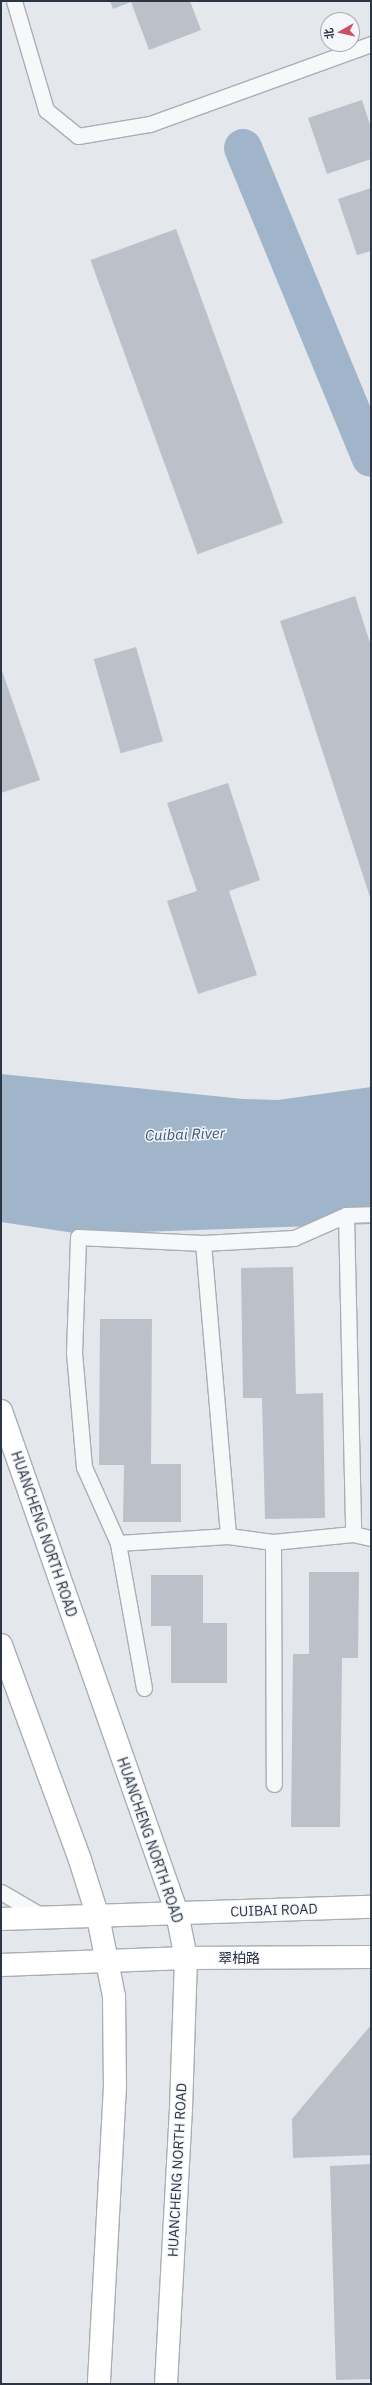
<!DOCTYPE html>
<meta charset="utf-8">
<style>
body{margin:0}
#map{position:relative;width:372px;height:2385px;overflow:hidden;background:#e4e7ec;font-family:"IBM Plex Sans","Noto Sans SC",sans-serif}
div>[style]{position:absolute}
.water>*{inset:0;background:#a1b5ca}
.canal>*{height:38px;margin:-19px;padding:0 19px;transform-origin:19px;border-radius:19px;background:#a1b5ca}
.building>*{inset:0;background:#bbc0c9;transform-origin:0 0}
.roads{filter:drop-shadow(1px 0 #a9aeb6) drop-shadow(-1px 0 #a9aeb6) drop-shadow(0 1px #a9aeb6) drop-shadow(0 -1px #a9aeb6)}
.lane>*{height:15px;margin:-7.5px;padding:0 7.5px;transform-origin:7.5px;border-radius:7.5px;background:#f7f8fa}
.secondary>*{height:22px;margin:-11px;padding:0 11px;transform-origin:11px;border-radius:11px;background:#fff}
.primary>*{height:22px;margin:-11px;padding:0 11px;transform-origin:11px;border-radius:11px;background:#fff}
span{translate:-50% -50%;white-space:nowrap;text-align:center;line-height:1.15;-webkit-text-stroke:3px #f4f6f9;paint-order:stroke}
.street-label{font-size:14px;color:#2c3544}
.water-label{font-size:15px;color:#375477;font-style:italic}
.frame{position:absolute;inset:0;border:2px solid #2c3544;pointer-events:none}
.north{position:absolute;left:320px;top:12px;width:40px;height:40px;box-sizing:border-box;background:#f4f6f9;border:1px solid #a4a9b1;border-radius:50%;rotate:262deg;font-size:11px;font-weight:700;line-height:16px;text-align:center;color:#2c3544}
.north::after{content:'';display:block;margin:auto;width:14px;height:18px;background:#cc4e61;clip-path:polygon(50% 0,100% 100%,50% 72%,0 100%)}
</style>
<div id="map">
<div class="water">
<div style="clip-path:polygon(1px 1074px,243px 1099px,278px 1100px,371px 1087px,371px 1224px,81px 1234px,1px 1222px)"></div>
</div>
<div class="canal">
<div style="left:243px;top:148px;width:335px;rotate:67.6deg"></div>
</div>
<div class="building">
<div style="clip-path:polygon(110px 1px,190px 1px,201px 30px,149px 50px,131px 2px,113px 9px)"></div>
<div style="clip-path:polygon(362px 100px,371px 128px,371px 159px,327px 174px,308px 118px)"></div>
<div style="clip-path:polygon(371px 188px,371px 251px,357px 255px,338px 199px)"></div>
<div style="left:176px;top:229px;width:313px;height:91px;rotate:70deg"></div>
<div style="clip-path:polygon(355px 596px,371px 646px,371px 900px,280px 621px)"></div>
<div style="left:136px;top:647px;width:98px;height:44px;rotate:74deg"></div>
<div style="clip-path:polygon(1px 668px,40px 780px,1px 793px)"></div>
<div style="clip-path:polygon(228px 783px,260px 880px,229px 891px,257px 975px,198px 994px,167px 901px,197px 891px,167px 803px)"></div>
<div style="clip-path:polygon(293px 1267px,296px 1394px,323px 1393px,325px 1518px,265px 1519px,262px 1398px,243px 1398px,241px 1268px)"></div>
<div style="clip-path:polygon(100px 1319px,152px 1319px,151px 1464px,181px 1464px,181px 1522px,123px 1522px,124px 1465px,99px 1465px)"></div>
<div style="clip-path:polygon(309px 1572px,359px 1572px,358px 1658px,342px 1658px,340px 1827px,291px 1827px,293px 1654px,309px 1654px)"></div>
<div style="clip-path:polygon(151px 1575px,203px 1575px,203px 1623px,227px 1623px,227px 1683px,171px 1683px,171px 1626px,151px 1626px)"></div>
<div style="clip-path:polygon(371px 2025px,371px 2155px,293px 2158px,292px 2119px)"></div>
<div style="clip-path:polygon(371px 2164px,371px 2379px,336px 2380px,330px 2166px)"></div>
</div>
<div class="roads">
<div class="lane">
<div style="left:14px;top:1px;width:114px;rotate:73.6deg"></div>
<div style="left:46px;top:110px;width:41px;rotate:39.1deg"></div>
<div style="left:78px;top:136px;width:73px;rotate:-9.5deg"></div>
<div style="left:150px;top:124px;width:235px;rotate:-19.9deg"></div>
<div style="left:346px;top:1215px;width:319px;rotate:88.7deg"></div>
<div style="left:203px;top:1243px;width:294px;rotate:85.1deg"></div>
<div style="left:273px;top:1542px;width:242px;rotate:89.8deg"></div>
<div style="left:118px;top:1543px;width:110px;rotate:-3.6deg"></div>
<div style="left:228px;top:1536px;width:45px;rotate:7.6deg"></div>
<div style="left:273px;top:1542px;width:80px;rotate:-5.7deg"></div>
<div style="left:353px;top:1534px;width:18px;rotate:13deg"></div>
<div style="left:144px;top:1688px;width:147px;rotate:-100.2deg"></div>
<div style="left:118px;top:1543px;width:83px;rotate:-114.1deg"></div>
<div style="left:84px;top:1467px;width:114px;rotate:-95deg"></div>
<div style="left:74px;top:1353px;width:116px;rotate:-88deg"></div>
<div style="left:78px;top:1237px;width:125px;rotate:2.7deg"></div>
<div style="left:203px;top:1243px;width:91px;rotate:-3.1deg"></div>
<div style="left:294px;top:1238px;width:57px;rotate:-23.9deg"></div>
<div style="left:346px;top:1215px;width:25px;rotate:-2deg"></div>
<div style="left:1px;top:1892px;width:50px;rotate:30.2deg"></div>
</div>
<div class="secondary">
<div style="left:1px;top:1919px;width:370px;rotate:-1.9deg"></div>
<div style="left:1px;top:1965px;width:185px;rotate:-2.2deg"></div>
<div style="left:186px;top:1958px;width:185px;rotate:-0.3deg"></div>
</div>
<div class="primary">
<div style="left:1px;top:1411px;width:532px;rotate:70.68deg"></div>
<div style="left:177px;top:1913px;width:46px;rotate:78.7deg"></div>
<div style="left:186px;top:1958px;width:150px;rotate:91.9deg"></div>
<div style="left:181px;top:2108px;width:276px;rotate:93.1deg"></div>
<div style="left:1px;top:1645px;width:229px;rotate:69.8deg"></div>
<div style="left:80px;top:1860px;width:60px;rotate:72.5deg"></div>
<div style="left:98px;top:1917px;width:81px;rotate:78.6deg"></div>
<div style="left:114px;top:1996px;width:90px;rotate:89.4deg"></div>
<div style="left:115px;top:2086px;width:298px;rotate:93.1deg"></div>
</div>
</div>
<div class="street-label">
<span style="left:44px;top:1534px;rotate:71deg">HUANCHENG NORTH ROAD</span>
<span style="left:150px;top:1840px;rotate:71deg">HUANCHENG NORTH ROAD</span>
<span style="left:274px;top:1910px;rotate:-2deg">CUIBAI ROAD</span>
<span style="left:239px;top:1958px">翠柏路</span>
<span style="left:177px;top:2170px;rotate:-87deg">HUANCHENG NORTH ROAD</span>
</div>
<div class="water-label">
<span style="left:185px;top:1134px;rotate:-2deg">Cuibai River</span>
</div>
<div class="frame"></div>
<div class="north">北</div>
</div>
